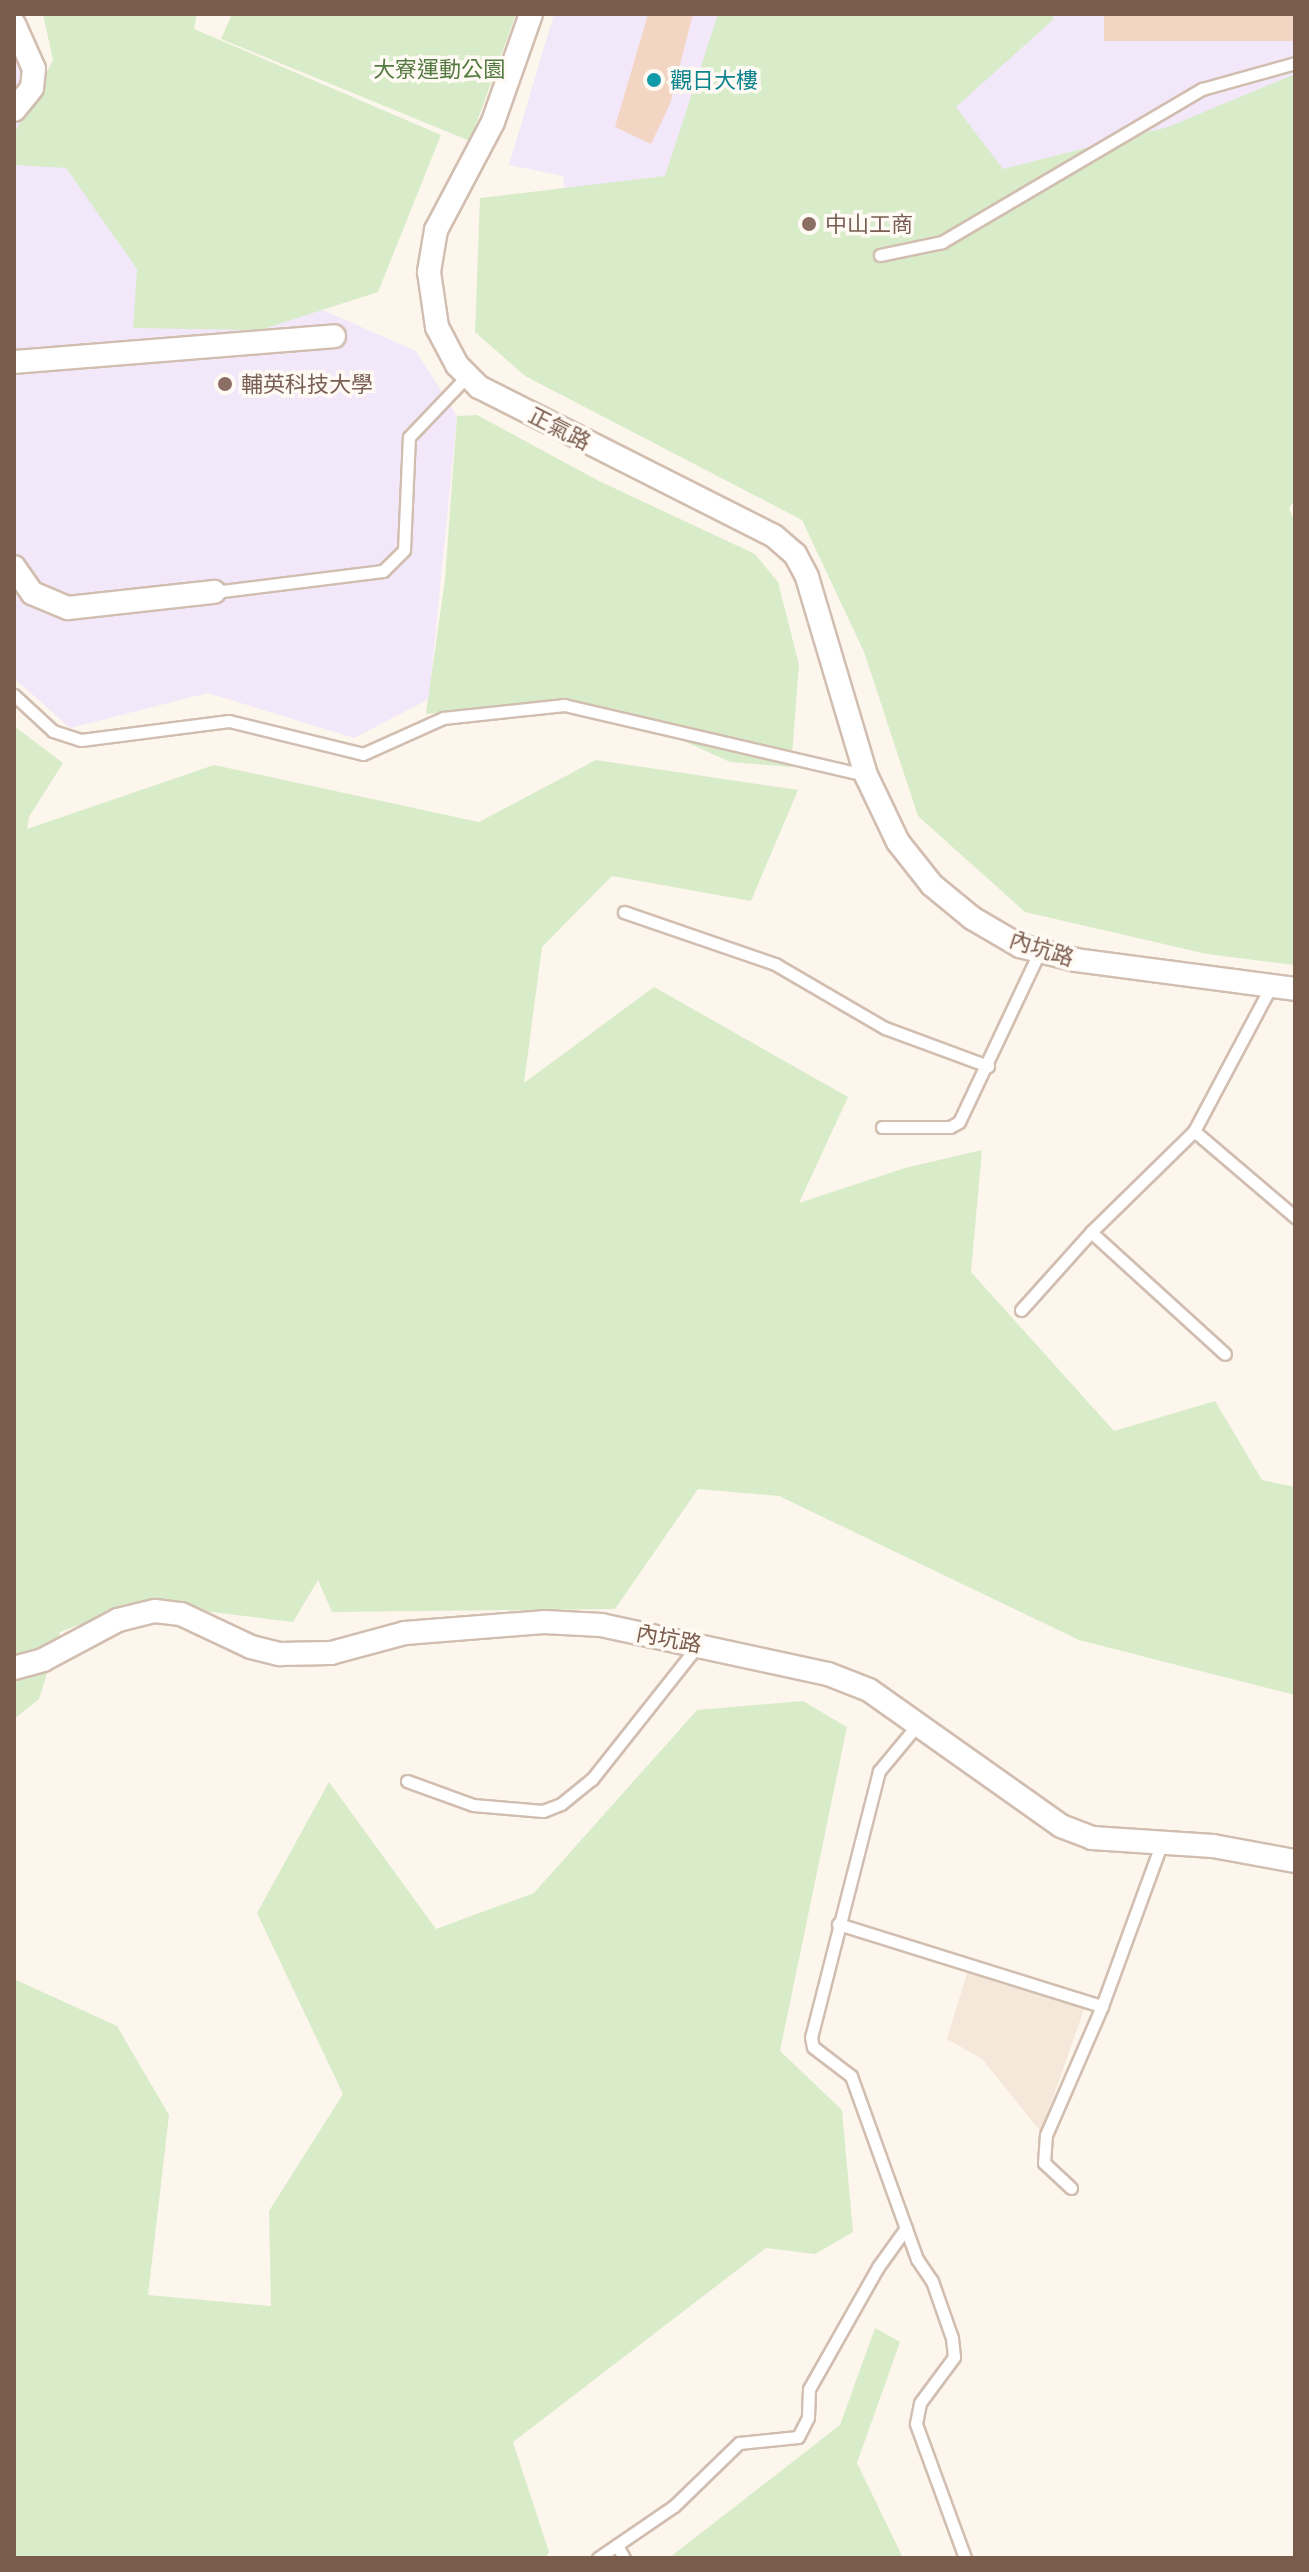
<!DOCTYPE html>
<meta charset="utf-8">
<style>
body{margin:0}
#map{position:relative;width:1309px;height:2572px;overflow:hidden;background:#fdf6ec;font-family:Lato,"Noto Sans TC",sans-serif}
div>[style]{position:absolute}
.residential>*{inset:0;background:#f5e8da}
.education>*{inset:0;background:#f3e8fa}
.green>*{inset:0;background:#d8ecc9}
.building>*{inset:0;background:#f3d5c3;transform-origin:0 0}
.roads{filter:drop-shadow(2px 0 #d1beb0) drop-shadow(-2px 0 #d1beb0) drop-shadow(0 2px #d1beb0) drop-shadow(0 -2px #d1beb0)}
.service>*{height:11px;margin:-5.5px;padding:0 5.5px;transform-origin:5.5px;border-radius:5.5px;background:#fff}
.minor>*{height:22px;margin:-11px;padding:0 11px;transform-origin:11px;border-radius:11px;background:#fff}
.dots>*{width:22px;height:22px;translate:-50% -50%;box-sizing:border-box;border:4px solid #fffaf3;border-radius:50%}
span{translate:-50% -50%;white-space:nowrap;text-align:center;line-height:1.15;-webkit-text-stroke:7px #fffaf3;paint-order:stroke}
.park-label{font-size:22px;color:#537a41}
.culture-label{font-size:22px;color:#0d838f}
.left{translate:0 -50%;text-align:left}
.education-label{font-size:22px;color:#785e54}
.street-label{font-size:22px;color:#7a5c4d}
.frame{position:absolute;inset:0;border:16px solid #7a5c4d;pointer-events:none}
</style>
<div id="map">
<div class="residential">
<div style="clip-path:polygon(970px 1963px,1087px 2001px,1041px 2132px,982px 2059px,947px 2039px)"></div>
</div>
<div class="education">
<div style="clip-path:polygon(14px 14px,22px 14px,37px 61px,117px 182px,248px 277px,416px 351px,457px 416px,429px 699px,354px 738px,208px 693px,70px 728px,14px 678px)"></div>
<div style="clip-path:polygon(554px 14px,1295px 14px,1295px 96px,1262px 119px,577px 272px,563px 176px,509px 165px)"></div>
</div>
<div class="green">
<div style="clip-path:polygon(43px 14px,197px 14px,194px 29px,441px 135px,378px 292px,260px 330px,133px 328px,137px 269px,66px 168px,14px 165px,14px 134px,53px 60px)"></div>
<div style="clip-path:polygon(232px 14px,516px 14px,470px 141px,221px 39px)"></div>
<div style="clip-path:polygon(718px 14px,1051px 14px,1054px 19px,956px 107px,1003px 169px,1168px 127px,1295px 74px,1295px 500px,1289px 508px,1295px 522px,1295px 965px,1207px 954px,1025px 912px,918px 816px,864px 652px,802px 520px,525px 376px,475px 332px,480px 198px,665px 176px)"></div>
<div style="clip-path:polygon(477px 415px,599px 481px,755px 554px,778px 582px,799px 665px,791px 767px,730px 762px,657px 729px,555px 704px,426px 714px,445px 579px,457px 416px)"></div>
<div style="clip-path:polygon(14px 726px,63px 763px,29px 817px,27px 829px,214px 765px,479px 822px,596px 760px,798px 790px,751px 901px,612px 876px,542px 947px,524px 1083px,654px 987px,848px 1097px,799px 1203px,905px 1168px,982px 1150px,971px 1272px,1114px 1431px,1215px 1401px,1262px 1480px,1295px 1487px,1295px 1695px,1079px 1640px,779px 1496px,698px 1489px,615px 1609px,332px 1612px,318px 1580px,293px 1622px,205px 1611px,180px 1624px,103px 1616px,60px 1632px,39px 1699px,14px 1719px)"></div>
<div style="clip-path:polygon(803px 1701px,847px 1727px,780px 2051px,842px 2110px,853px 2232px,815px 2254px,766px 2248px,513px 2442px,549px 2552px,545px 2558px,14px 2558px,14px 1979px,117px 2026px,169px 2115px,148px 2295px,271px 2306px,269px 2211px,343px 2094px,257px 1913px,329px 1782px,436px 1929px,534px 1893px,697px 1710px)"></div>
<div style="clip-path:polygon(875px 2328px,900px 2342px,857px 2463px,903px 2558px,669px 2558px,840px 2425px)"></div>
</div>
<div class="building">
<div style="clip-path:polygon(648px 14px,693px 14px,670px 104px,651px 144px,615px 127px)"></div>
<div style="left:1104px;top:14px;width:191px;height:27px"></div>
</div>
<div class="roads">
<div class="service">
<div style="left:880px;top:255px;width:63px;rotate:-11.8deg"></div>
<div style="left:942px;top:242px;width:302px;rotate:-30.5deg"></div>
<div style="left:1202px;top:89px;width:97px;rotate:-15.6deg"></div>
<div style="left:214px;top:592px;width:170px;rotate:-7.1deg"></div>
<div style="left:383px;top:571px;width:30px;rotate:-45deg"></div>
<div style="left:404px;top:550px;width:113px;rotate:-87.5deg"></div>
<div style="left:409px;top:437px;width:84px;rotate:-46.4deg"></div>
<div style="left:14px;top:695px;width:53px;rotate:42.7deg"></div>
<div style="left:53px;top:731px;width:29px;rotate:18deg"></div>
<div style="left:81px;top:740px;width:149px;rotate:-7.3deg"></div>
<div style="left:229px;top:721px;width:138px;rotate:13.8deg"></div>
<div style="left:363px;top:754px;width:88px;rotate:-24.2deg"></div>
<div style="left:443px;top:718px;width:122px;rotate:-6.1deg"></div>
<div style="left:564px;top:705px;width:310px;rotate:13.1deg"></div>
<div style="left:624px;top:912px;width:160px;rotate:19deg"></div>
<div style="left:775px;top:964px;width:127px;rotate:30.2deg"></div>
<div style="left:885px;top:1028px;width:110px;rotate:20.3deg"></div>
<div style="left:882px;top:1127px;width:68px"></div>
<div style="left:950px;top:1127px;width:10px;rotate:-29deg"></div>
<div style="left:959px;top:1122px;width:189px;rotate:-64.7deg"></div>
<div style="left:1194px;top:1131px;width:133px;rotate:40.4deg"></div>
<div style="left:1091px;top:1232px;width:181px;rotate:42.3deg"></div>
<div style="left:1021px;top:1310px;width:105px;rotate:-48.1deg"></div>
<div style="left:1091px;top:1232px;width:144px;rotate:-44.4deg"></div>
<div style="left:1194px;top:1131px;width:164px;rotate:-62deg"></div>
<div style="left:918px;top:1724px;width:61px;rotate:129.7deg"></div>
<div style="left:879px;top:1771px;width:275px;rotate:104.3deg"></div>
<div style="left:811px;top:2037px;width:10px;rotate:79deg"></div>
<div style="left:813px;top:2047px;width:48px;rotate:37.3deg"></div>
<div style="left:851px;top:2076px;width:195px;rotate:70.2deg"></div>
<div style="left:917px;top:2259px;width:27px;rotate:56deg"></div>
<div style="left:932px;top:2281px;width:60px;rotate:70.7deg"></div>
<div style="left:952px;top:2338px;width:19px;rotate:84deg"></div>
<div style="left:954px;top:2357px;width:57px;rotate:126.5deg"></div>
<div style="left:920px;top:2403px;width:21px;rotate:101deg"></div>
<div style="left:916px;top:2424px;width:143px;rotate:69.9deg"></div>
<div style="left:407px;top:1781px;width:70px;rotate:20deg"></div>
<div style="left:473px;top:1805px;width:70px;rotate:4.9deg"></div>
<div style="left:543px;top:1811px;width:19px;rotate:-21deg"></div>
<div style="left:561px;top:1804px;width:40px;rotate:-39deg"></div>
<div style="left:592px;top:1779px;width:172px;rotate:-51.6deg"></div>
<div style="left:838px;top:1924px;width:276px;rotate:17.3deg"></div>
<div style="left:1071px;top:2188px;width:37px;rotate:-137deg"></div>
<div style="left:1044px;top:2163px;width:28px;rotate:-86deg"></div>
<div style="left:1046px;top:2135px;width:141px;rotate:-66.5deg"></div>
<div style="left:1102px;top:2006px;width:175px;rotate:-69.9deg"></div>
<div style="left:617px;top:2545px;width:15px;rotate:62deg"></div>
<div style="left:598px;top:2558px;width:92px;rotate:-34.4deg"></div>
<div style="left:674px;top:2506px;width:91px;rotate:-44.1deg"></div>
<div style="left:739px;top:2443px;width:59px;rotate:-5.8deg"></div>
<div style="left:798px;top:2437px;width:22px;rotate:-63deg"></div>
<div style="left:808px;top:2417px;width:28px;rotate:-88deg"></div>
<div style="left:809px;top:2389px;width:140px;rotate:-60.5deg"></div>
<div style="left:878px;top:2267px;width:48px;rotate:-54.3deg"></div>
</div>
<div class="minor">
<div style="left:531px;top:14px;width:114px;rotate:109.4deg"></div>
<div style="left:493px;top:122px;width:122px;rotate:117.8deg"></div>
<div style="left:436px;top:230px;width:43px;rotate:99.5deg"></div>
<div style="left:429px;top:272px;width:56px;rotate:81.7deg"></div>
<div style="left:437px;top:327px;width:43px;rotate:62.2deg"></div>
<div style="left:457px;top:365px;width:31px;rotate:45deg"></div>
<div style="left:479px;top:387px;width:330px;rotate:26.8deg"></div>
<div style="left:774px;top:536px;width:28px;rotate:41deg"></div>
<div style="left:795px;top:554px;width:26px;rotate:62deg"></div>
<div style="left:807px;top:577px;width:207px;rotate:73.4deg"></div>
<div style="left:866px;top:775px;width:74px;rotate:64.5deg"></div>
<div style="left:898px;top:842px;width:55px;rotate:51.7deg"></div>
<div style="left:932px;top:885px;width:52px;rotate:39.5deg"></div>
<div style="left:972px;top:918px;width:56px;rotate:30.3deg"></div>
<div style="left:1020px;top:946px;width:58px;rotate:14deg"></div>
<div style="left:1076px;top:960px;width:221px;rotate:7.5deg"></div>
<div style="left:14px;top:24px;width:49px;rotate:66deg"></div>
<div style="left:34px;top:69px;width:19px;rotate:96deg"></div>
<div style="left:32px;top:88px;width:28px;rotate:129deg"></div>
<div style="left:14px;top:362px;width:321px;rotate:-4.6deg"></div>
<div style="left:14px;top:567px;width:32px;rotate:55deg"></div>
<div style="left:32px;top:593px;width:39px;rotate:23deg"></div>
<div style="left:68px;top:608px;width:147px;rotate:-6.3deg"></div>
<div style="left:14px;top:1668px;width:30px;rotate:-15deg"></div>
<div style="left:43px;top:1660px;width:85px;rotate:-28.1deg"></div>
<div style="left:118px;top:1620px;width:38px;rotate:-14deg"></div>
<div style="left:155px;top:1611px;width:26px;rotate:7deg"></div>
<div style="left:181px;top:1614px;width:77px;rotate:25.2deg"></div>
<div style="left:251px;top:1647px;width:30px;rotate:14deg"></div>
<div style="left:280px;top:1654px;width:51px;rotate:-1.1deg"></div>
<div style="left:331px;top:1653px;width:77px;rotate:-15.1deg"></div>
<div style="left:405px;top:1633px;width:139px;rotate:-4.5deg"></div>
<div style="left:544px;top:1622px;width:57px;rotate:3deg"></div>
<div style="left:601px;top:1625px;width:232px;rotate:12.2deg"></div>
<div style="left:828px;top:1674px;width:44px;rotate:21.3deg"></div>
<div style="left:869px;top:1690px;width:235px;rotate:35.3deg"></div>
<div style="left:1061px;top:1826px;width:33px;rotate:21deg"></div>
<div style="left:1092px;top:1838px;width:121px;rotate:3.8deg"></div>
<div style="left:1213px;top:1846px;width:83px;rotate:10.4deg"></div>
</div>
</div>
<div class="dots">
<div style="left:654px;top:80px;background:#0f9aa8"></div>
<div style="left:809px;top:224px;background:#8d6e63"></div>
<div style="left:225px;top:384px;background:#8d6e63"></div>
</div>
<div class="park-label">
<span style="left:439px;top:69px">大寮運動公園</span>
</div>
<div class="culture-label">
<span class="left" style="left:670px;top:80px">觀日大樓</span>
</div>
<div class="education-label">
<span class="left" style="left:825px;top:224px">中山工商</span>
<span class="left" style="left:241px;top:384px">輔英科技大學</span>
</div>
<div class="street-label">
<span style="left:560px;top:428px;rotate:27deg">正氣路</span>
<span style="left:1042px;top:948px;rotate:18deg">內坑路</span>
<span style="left:669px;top:1638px;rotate:11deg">內坑路</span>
</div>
<div class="frame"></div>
</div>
